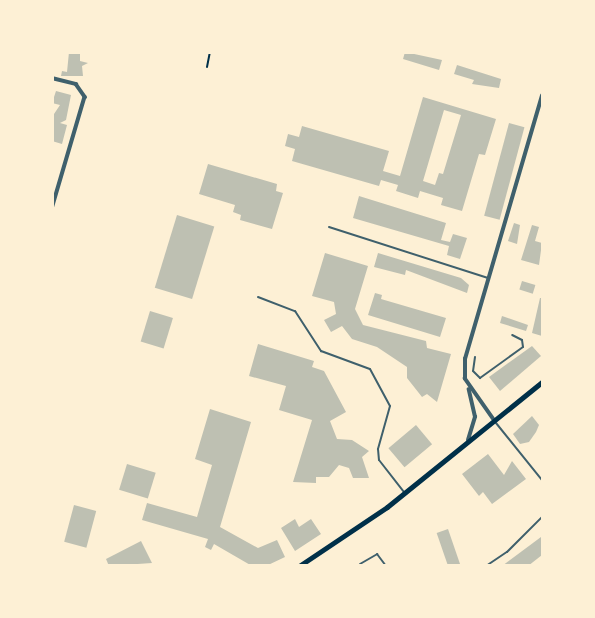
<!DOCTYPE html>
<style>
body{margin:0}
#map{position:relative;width:595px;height:618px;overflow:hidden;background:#fdf0d5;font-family:Jost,sans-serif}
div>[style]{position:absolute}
.building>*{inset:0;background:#bec0b2;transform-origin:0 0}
.path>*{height:2px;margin:-1px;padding:0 1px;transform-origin:1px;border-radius:1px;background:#003049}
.service>*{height:2px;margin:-1px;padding:0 1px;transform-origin:1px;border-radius:1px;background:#3f606c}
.minor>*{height:3.5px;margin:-1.75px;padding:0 1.75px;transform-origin:1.75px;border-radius:1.75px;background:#3f606c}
.secondary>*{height:5px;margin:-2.5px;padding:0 2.5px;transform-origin:2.5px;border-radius:2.5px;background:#003049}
span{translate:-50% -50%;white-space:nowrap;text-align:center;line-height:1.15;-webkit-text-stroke:5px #fdf0d5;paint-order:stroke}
.frame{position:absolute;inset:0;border:54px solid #fdf0d5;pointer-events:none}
</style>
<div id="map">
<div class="building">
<div style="clip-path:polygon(69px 52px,80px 52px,80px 61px,88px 63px,82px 66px,83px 76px,61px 76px,62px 71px,67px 72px)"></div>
<div style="clip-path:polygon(405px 52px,442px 60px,439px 70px,403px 59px)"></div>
<div style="clip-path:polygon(457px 65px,501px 79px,499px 88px,472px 84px,474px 80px,454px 74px)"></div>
<div style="clip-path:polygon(56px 91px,71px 95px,66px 120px,60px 123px,67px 125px,62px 144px,52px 141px,52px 117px,60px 105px,52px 103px)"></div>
<div style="clip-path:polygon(evenodd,423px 97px,496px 119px,485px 155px,479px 154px,462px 211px,441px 205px,443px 198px,420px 191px,418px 198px,396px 191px,398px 185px,381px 180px,379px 186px,292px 161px,295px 149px,285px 146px,288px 134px,299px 137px,302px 126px,389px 151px,383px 171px,400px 176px,423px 97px,444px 110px,461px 115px,443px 174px,439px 173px,435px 185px,423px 181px,444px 110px)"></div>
<div style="left:509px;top:123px;width:16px;height:96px;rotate:15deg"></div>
<div style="clip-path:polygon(208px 164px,277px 184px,276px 191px,283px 193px,272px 229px,240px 220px,241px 215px,233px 212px,235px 205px,199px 194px)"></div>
<div style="clip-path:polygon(359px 196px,446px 223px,441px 240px,450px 242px,453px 234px,467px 238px,460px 259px,447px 255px,449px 246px,353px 218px)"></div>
<div style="left:177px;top:215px;width:39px;height:76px;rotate:17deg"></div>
<div style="clip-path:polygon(514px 223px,520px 225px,517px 244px,508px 241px)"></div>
<div style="clip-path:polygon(532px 225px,539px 227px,535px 241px,542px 243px,539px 265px,521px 260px)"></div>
<div style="clip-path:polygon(325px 253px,368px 266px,355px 309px,363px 325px,426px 341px,427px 348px,451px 354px,437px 402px,427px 394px,422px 397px,407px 378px,407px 367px,377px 347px,352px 339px,342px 326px,331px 332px,324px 320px,336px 314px,334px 302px,312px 296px)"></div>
<div style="clip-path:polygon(378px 253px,461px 278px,469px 285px,467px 293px,406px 270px,405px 275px,374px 267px)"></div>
<div style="left:522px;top:281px;width:14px;height:9px;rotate:17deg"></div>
<div style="clip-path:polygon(375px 293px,382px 295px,381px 299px,446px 318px,440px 337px,368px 315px)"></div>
<div style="clip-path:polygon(540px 298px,542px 298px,542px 336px,532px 333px)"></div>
<div style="left:150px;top:311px;width:24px;height:32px;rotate:17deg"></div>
<div style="clip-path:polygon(502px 316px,528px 325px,526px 331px,500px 323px)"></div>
<div style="clip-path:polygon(258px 344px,314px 361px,312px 367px,324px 371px,346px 412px,330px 421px,337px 439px,352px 440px,369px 451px,362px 457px,369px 478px,353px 478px,349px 468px,339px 465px,329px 477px,316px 477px,316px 483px,293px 482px,312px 420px,279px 410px,286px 386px,249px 376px)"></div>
<div style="clip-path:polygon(532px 346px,541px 356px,500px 391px,489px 377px)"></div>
<div style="clip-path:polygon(210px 409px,251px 422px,220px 527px,258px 548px,277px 540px,285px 557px,266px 566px,252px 566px,214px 544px,211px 550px,205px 547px,208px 539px,142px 520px,147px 503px,197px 517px,212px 465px,195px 459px)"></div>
<div style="clip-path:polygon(532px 416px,539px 425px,536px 432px,529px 442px,520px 444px,513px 434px)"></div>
<div style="left:416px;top:425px;width:25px;height:36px;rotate:50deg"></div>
<div style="clip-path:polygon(488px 454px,504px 475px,512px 461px,526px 479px,492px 504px,483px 492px,479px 496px,462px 474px)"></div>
<div style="left:127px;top:464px;width:30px;height:27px;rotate:17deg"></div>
<div style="left:74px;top:505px;width:23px;height:38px;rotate:15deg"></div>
<div style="clip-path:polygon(295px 519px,299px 527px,311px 519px,321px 534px,295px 551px,281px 528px)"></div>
<div style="left:448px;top:529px;width:39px;height:12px;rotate:71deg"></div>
<div style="clip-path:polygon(541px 537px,542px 555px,528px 566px,502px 566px)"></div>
<div style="clip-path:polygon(141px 541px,152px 563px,109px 566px,106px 559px)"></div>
</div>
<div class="path">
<div style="left:207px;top:67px;width:15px;rotate:-79deg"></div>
</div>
<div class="service">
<div style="left:329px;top:227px;width:167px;rotate:17.8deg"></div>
<div style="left:258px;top:297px;width:40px;rotate:21deg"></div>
<div style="left:295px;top:311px;width:48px;rotate:57deg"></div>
<div style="left:321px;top:351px;width:52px;rotate:20.2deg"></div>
<div style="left:370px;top:369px;width:42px;rotate:61.6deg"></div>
<div style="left:390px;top:406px;width:45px;rotate:105.6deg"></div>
<div style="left:378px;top:449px;width:11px;rotate:85deg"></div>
<div style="left:379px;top:460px;width:41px;rotate:52deg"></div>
<div style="left:475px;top:357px;width:14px;rotate:98deg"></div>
<div style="left:473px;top:371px;width:10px;rotate:45deg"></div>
<div style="left:480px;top:378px;width:53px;rotate:-35.8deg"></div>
<div style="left:523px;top:347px;width:7px;rotate:-98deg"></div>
<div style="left:522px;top:340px;width:11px;rotate:-153deg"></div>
<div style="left:496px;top:423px;width:73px;rotate:51.1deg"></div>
<div style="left:360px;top:564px;width:20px;rotate:-30deg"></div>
<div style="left:377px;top:554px;width:15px;rotate:53deg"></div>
<div style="left:486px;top:566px;width:25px;rotate:-34deg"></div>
<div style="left:507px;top:552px;width:49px;rotate:-45deg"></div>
</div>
<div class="minor">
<div style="left:52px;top:78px;width:25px;rotate:14deg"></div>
<div style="left:76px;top:84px;width:16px;rotate:55deg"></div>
<div style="left:85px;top:97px;width:117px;rotate:106.4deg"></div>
<div style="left:493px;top:419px;width:49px;rotate:-125deg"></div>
<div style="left:465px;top:379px;width:20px;rotate:-90deg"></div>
<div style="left:465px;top:359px;width:274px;rotate:-73.7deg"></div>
<div style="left:468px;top:440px;width:24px;rotate:-73deg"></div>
<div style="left:475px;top:417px;width:28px;rotate:-103deg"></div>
</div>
<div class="secondary">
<div style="left:299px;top:566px;width:106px;rotate:-33.8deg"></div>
<div style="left:387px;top:507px;width:199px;rotate:-38.9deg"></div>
</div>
<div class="frame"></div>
</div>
